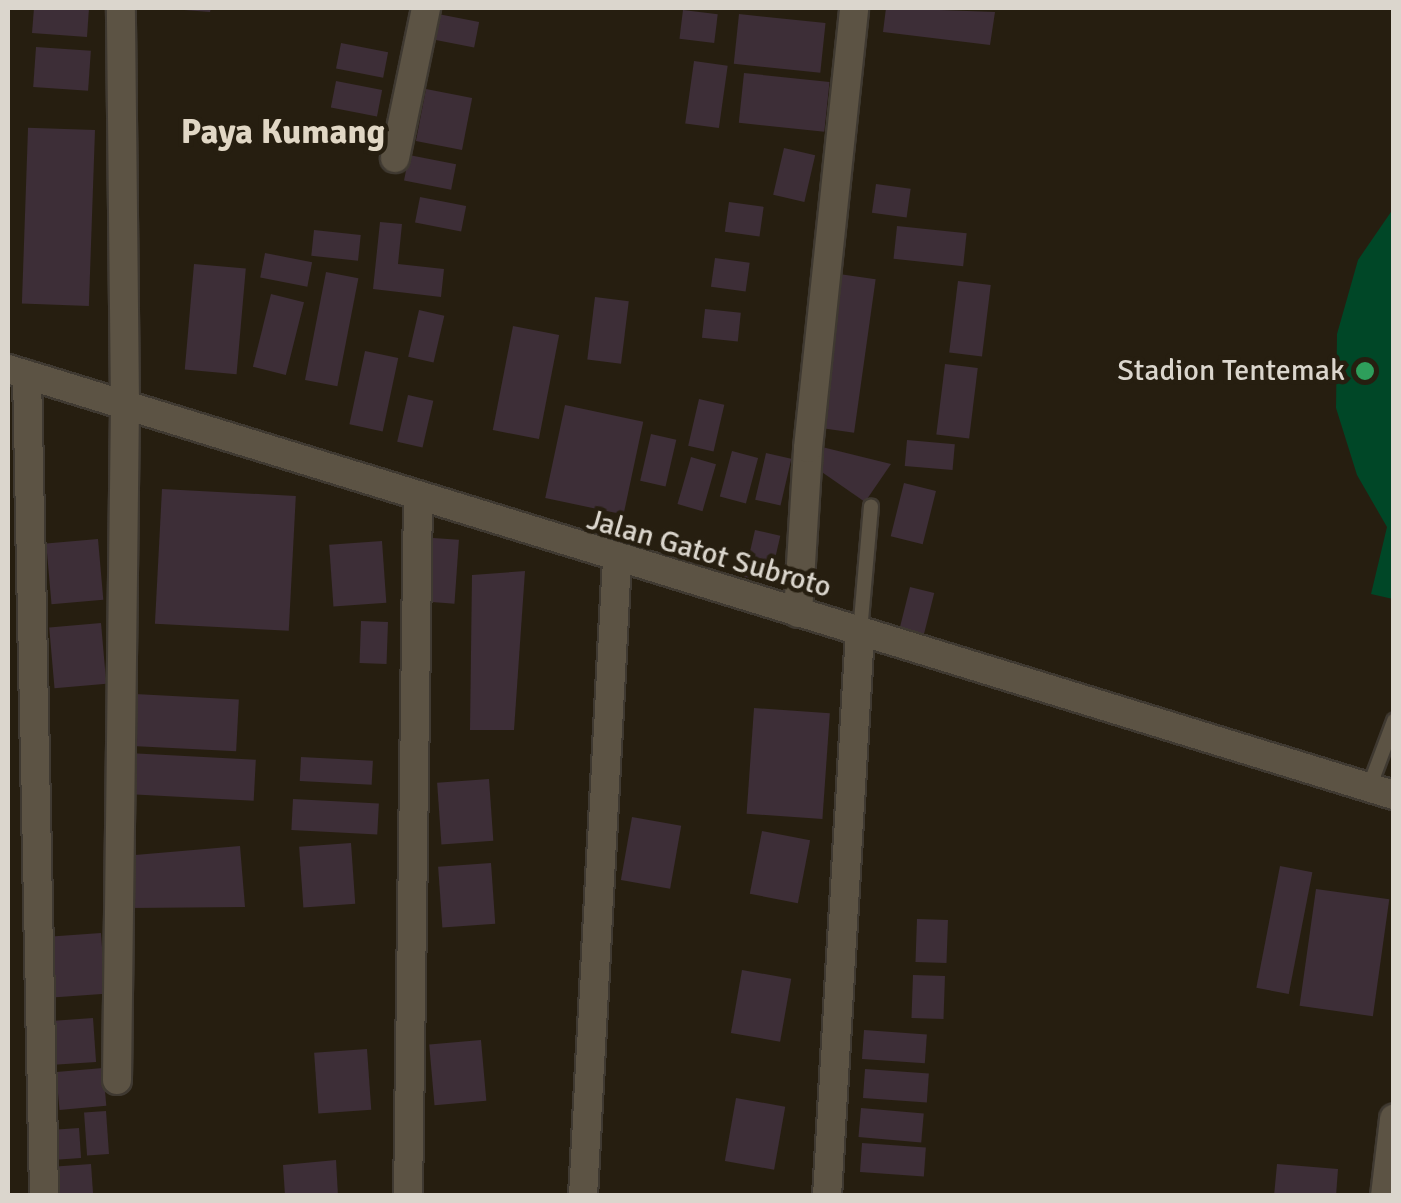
<!DOCTYPE html>
<style>
body{margin:0}
#map{position:relative;width:1401px;height:1203px;overflow:hidden;background:#261e10;font-family:Signika,sans-serif}
div>[style]{position:absolute}
.green>*{inset:0;background:#004727}
.building>*{inset:0;background:#3d2e37;transform-origin:0 0}
.roads{filter:drop-shadow(2px 0 #3f3931) drop-shadow(-2px 0 #3f3931) drop-shadow(0 2px #3f3931) drop-shadow(0 -2px #3f3931)}
.service>*{height:14px;margin:-7px;padding:0 7px;transform-origin:7px;border-radius:7px;background:#5c5344}
.minor>*{height:28px;margin:-14px;padding:0 14px;transform-origin:14px;border-radius:14px;background:#5c5344}
.tertiary>*{height:28px;margin:-14px;padding:0 14px;transform-origin:14px;border-radius:14px;background:#5c5344}
.dots>*{width:28px;height:28px;translate:-50% -50%;box-sizing:border-box;border:5px solid #261e10;border-radius:50%}
span{translate:-50% -50%;white-space:nowrap;text-align:center;line-height:1.15;-webkit-text-stroke:9px #261e10;paint-order:stroke}
.poi-label{font-size:30px;color:#dbd6cd}
.right{translate:-100% -50%;text-align:right}
.street-label{font-size:30px;color:#dbd6cd}
.quarter-label{font-size:35px;color:#e1d7c5;font-weight:700}
.frame{position:absolute;inset:0;border:10px solid #dbd6cd;pointer-events:none}
</style>
<div id="map">
<div class="green">
<div style="clip-path:polygon(1393px 209px,1393px 599px,1371px 594px,1387px 527px,1357px 475px,1336px 408px,1337px 334px,1358px 260px)"></div>
</div>
<div class="building">
<div style="clip-path:polygon(34px 8px,89px 8px,87px 37px,32px 33px)"></div>
<div style="clip-path:polygon(184px 8px,211px 8px,210px 12px,184px 10px)"></div>
<div style="clip-path:polygon(886px 8px,995px 12px,990px 45px,883px 32px)"></div>
<div style="left:683px;top:10px;width:35px;height:29px;rotate:7deg"></div>
<div style="left:433px;top:13px;width:47px;height:26px;rotate:11deg"></div>
<div style="left:739px;top:14px;width:87px;height:50px;rotate:6deg"></div>
<div style="left:341px;top:43px;width:48px;height:26px;rotate:11deg"></div>
<div style="left:36px;top:47px;width:55px;height:40px;rotate:4deg"></div>
<div style="left:694px;top:61px;width:34px;height:63px;rotate:8deg"></div>
<div style="left:744px;top:73px;width:86px;height:50px;rotate:6deg"></div>
<div style="left:336px;top:81px;width:47px;height:27px;rotate:11deg"></div>
<div style="left:426px;top:89px;width:47px;height:53px;rotate:11deg"></div>
<div style="left:95px;top:130px;width:176px;height:67px;rotate:92deg"></div>
<div style="left:784px;top:148px;width:32px;height:48px;rotate:13deg"></div>
<div style="left:409px;top:155px;width:48px;height:26px;rotate:11deg"></div>
<div style="left:876px;top:184px;width:35px;height:29px;rotate:8deg"></div>
<div style="left:420px;top:197px;width:47px;height:26px;rotate:11deg"></div>
<div style="left:729px;top:202px;width:35px;height:30px;rotate:8deg"></div>
<div style="clip-path:polygon(380px 222px,402px 224px,398px 264px,444px 269px,441px 297px,373px 289px)"></div>
<div style="left:897px;top:226px;width:70px;height:33px;rotate:6deg"></div>
<div style="left:314px;top:230px;width:47px;height:26px;rotate:6deg"></div>
<div style="left:265px;top:253px;width:48px;height:25px;rotate:11deg"></div>
<div style="left:715px;top:258px;width:35px;height:29px;rotate:8deg"></div>
<div style="left:194px;top:264px;width:52px;height:106px;rotate:5deg"></div>
<div style="left:326px;top:272px;width:33px;height:110px;rotate:11deg"></div>
<div style="left:839px;top:274px;width:37px;height:155px;rotate:8deg"></div>
<div style="left:958px;top:281px;width:33px;height:72px;rotate:7deg"></div>
<div style="left:271px;top:294px;width:34px;height:75px;rotate:14deg"></div>
<div style="left:595px;top:297px;width:34px;height:63px;rotate:7deg"></div>
<div style="left:705px;top:309px;width:36px;height:29px;rotate:6deg"></div>
<div style="left:419px;top:310px;width:26px;height:48px;rotate:13deg"></div>
<div style="left:513px;top:326px;width:47px;height:106px;rotate:11deg"></div>
<div style="left:365px;top:351px;width:34px;height:75px;rotate:12deg"></div>
<div style="left:945px;top:364px;width:33px;height:71px;rotate:7deg"></div>
<div style="left:408px;top:395px;width:26px;height:48px;rotate:13deg"></div>
<div style="left:699px;top:399px;width:26px;height:48px;rotate:13deg"></div>
<div style="left:565px;top:405px;width:80px;height:95px;rotate:12deg"></div>
<div style="left:651px;top:434px;width:26px;height:48px;rotate:13deg"></div>
<div style="left:907px;top:440px;width:48px;height:26px;rotate:5deg"></div>
<div style="clip-path:polygon(822px 447px,891px 464px,865px 502px,816px 468px)"></div>
<div style="left:732px;top:451px;width:27px;height:47px;rotate:15deg"></div>
<div style="left:766px;top:453px;width:26px;height:48px;rotate:13deg"></div>
<div style="left:691px;top:457px;width:26px;height:49px;rotate:16deg"></div>
<div style="left:904px;top:483px;width:33px;height:55px;rotate:14deg"></div>
<div style="left:162px;top:489px;width:134px;height:135px;rotate:3deg"></div>
<div style="left:755px;top:530px;width:26px;height:48px;rotate:13deg"></div>
<div style="left:433px;top:538px;width:26px;height:64px;rotate:4deg"></div>
<div style="left:98px;top:539px;width:61px;height:52px;rotate:85deg"></div>
<div style="left:382px;top:541px;width:62px;height:53px;rotate:86deg"></div>
<div style="clip-path:polygon(525px 571px,514px 730px,470px 730px,472px 575px)"></div>
<div style="left:910px;top:587px;width:25px;height:48px;rotate:14deg"></div>
<div style="left:361px;top:621px;width:27px;height:42px;rotate:2deg"></div>
<div style="left:101px;top:623px;width:61px;height:52px;rotate:85deg"></div>
<div style="left:135px;top:694px;width:104px;height:52px;rotate:3deg"></div>
<div style="left:754px;top:708px;width:76px;height:106px;rotate:4deg"></div>
<div style="left:128px;top:753px;width:128px;height:41px;rotate:3deg"></div>
<div style="left:301px;top:757px;width:72px;height:24px;rotate:3deg"></div>
<div style="left:489px;top:779px;width:62px;height:52px;rotate:86deg"></div>
<div style="left:293px;top:799px;width:86px;height:31px;rotate:3deg"></div>
<div style="left:632px;top:817px;width:50px;height:64px;rotate:10deg"></div>
<div style="left:762px;top:831px;width:49px;height:64px;rotate:11deg"></div>
<div style="left:351px;top:843px;width:61px;height:52px;rotate:86deg"></div>
<div style="clip-path:polygon(240px 846px,245px 907px,132px 908px,135px 855px)"></div>
<div style="left:491px;top:863px;width:61px;height:53px;rotate:86deg"></div>
<div style="left:1280px;top:866px;width:33px;height:124px;rotate:11deg"></div>
<div style="left:1316px;top:889px;width:74px;height:118px;rotate:8deg"></div>
<div style="left:917px;top:919px;width:31px;height:43px;rotate:2deg"></div>
<div style="left:101px;top:933px;width:61px;height:53px;rotate:86deg"></div>
<div style="left:742px;top:970px;width:50px;height:64px;rotate:10deg"></div>
<div style="left:913px;top:975px;width:32px;height:43px;rotate:2deg"></div>
<div style="left:93px;top:1018px;width:44px;height:46px;rotate:86deg"></div>
<div style="left:864px;top:1030px;width:63px;height:29px;rotate:4deg"></div>
<div style="left:481px;top:1040px;width:61px;height:52px;rotate:85deg"></div>
<div style="left:367px;top:1049px;width:61px;height:53px;rotate:86deg"></div>
<div style="left:103px;top:1068px;width:38px;height:47px;rotate:85deg"></div>
<div style="left:865px;top:1069px;width:64px;height:29px;rotate:4deg"></div>
<div style="left:736px;top:1098px;width:50px;height:64px;rotate:10deg"></div>
<div style="left:861px;top:1108px;width:63px;height:29px;rotate:5deg"></div>
<div style="left:106px;top:1111px;width:43px;height:22px;rotate:86deg"></div>
<div style="left:79px;top:1128px;width:30px;height:29px;rotate:86deg"></div>
<div style="left:862px;top:1143px;width:64px;height:29px;rotate:4deg"></div>
<div style="clip-path:polygon(336px 1160px,338px 1196px,285px 1196px,283px 1165px)"></div>
<div style="left:91px;top:1164px;width:32px;height:35px;rotate:86deg"></div>
<div style="clip-path:polygon(1277px 1164px,1338px 1169px,1336px 1196px,1274px 1196px)"></div>
</div>
<div class="roads">
<div class="service">
<div style="left:860px;top:632px;width:126px;rotate:-85deg"></div>
<div style="left:1369px;top:788px;width:72px;rotate:-69.5deg"></div>
</div>
<div class="minor">
<div style="left:395px;top:158px;width:153px;rotate:-78.3deg"></div>
<div style="left:27px;top:375px;width:821px;rotate:88.81deg"></div>
<div style="left:798px;top:613px;width:165px;rotate:-86.5deg"></div>
<div style="left:808px;top:448px;width:442px;rotate:-84deg"></div>
<div style="left:117px;top:1080px;width:677px;rotate:-89.32deg"></div>
<div style="left:125px;top:403px;width:395px;rotate:-90.6deg"></div>
<div style="left:408px;top:1196px;width:696px;rotate:-89.18deg"></div>
<div style="left:583px;top:1196px;width:637px;rotate:-86.94deg"></div>
<div style="left:827px;top:1196px;width:565px;rotate:-86.65deg"></div>
<div style="left:1385px;top:1196px;width:78px;rotate:-83.3deg"></div>
</div>
<div class="tertiary">
<div style="left:8px;top:369px;width:1450px;rotate:17.09deg"></div>
</div>
</div>
<div class="dots">
<div style="left:1365px;top:371px;background:#2e9e5b"></div>
</div>
<div class="poi-label">
<span class="right" style="left:1345px;top:371px">Stadion Tentemak</span>
</div>
<div class="street-label">
<span style="left:709px;top:554px;rotate:16deg">Jalan Gatot Subroto</span>
</div>
<div class="quarter-label">
<span style="left:283px;top:132px">Paya Kumang</span>
</div>
<div class="frame"></div>
</div>
